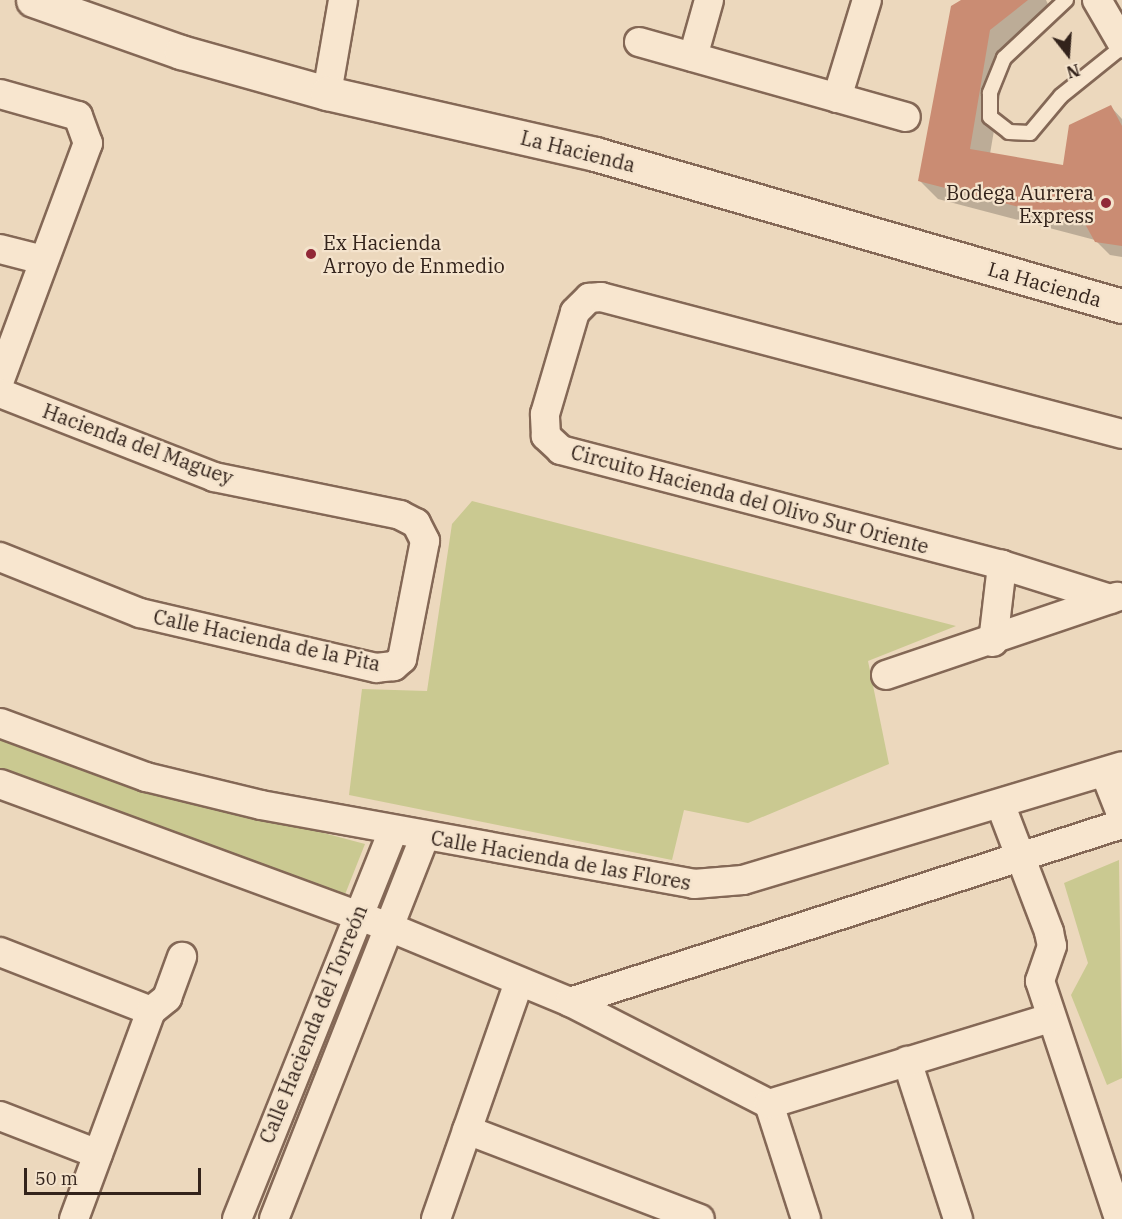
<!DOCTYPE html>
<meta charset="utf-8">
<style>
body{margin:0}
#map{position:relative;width:1122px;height:1219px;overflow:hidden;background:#ecd8bd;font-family:"IBM Plex Serif",serif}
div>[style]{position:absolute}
.green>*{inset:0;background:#cac991}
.shadow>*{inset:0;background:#0003}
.building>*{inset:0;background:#ca8c73}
.roads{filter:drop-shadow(2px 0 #846856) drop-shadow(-2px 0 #846856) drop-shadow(0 2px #846856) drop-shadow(0 -2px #846856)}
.service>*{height:14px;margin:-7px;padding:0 7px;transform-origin:7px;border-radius:7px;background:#f8e6cf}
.minor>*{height:28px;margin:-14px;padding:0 14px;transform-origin:14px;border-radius:14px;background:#f8e6cf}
.tertiary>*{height:33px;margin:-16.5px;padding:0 16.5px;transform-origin:16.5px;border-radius:16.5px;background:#f8e6cf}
.dots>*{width:16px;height:16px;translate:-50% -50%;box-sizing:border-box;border:3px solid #f4e3cc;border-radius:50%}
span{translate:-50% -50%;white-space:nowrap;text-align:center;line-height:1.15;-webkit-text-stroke:4.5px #f4e3cc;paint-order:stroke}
.street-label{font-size:20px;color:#33231b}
.poi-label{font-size:20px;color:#33231b}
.right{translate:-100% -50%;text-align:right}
.left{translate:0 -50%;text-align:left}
.north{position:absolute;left:1038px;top:24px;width:60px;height:60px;-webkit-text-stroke:4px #f4e3cc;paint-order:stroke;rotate:163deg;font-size:16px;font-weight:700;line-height:24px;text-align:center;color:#33231b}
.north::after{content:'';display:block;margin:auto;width:21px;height:27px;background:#33231b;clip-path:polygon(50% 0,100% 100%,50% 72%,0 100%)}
.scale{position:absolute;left:24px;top:1168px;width:177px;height:27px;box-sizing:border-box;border:3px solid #33231b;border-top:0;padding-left:8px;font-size:18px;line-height:21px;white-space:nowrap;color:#33231b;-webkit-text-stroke:4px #f4e3cc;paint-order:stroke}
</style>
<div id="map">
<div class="green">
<div style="clip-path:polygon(472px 501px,956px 626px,868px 661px,889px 764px,748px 823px,684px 810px,672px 860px,349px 795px,362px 689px,427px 691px,452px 524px)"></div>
<div style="clip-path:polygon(0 735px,136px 783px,365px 844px,342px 902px,0 773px)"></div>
<div style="clip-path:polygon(1119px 860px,1122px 1078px,1107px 1085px,1071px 995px,1088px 963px,1064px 883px)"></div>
</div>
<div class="shadow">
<div style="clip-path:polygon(964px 0,1046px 0,1052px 13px,1008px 48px,990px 154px,1065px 167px,1111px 107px,1122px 119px,1122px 257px,1110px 255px,1095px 240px,938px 199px,920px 181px)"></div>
</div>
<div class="building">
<div style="clip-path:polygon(961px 0,1028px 0,990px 30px,970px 149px,1063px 165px,1069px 125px,1111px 105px,1122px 126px,1122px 246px,1095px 242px,1085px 224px,918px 181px,951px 6px)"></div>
</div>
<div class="roads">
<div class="service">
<div style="left:1066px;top:0;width:85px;rotate:136.9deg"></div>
<div style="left:1004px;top:58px;width:38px;rotate:112deg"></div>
<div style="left:990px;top:93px;width:24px;rotate:90deg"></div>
<div style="left:990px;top:117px;width:24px;rotate:38deg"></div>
<div style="left:1009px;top:132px;width:21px;rotate:3deg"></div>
<div style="left:1030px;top:133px;width:48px;rotate:-50deg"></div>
<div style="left:1061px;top:96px;width:78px;rotate:-38.8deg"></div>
</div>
<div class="minor">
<div style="left:1097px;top:0;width:50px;rotate:59.8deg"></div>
<div style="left:639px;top:42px;width:277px;rotate:15.7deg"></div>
<div style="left:693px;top:57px;width:59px;rotate:-74.3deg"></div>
<div style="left:327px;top:93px;width:94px;rotate:-80.2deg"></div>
<div style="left:0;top:94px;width:81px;rotate:15.8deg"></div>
<div style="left:78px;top:116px;width:29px;rotate:70deg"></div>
<div style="left:88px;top:143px;width:253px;rotate:110.4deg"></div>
<div style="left:837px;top:98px;width:102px;rotate:-73deg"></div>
<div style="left:0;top:249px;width:44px;rotate:14.3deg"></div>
<div style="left:0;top:393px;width:230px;rotate:21.4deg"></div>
<div style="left:214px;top:477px;width:190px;rotate:11.5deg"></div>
<div style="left:400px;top:515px;width:18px;rotate:27deg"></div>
<div style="left:416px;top:523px;width:20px;rotate:63deg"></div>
<div style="left:425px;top:541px;width:120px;rotate:101deg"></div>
<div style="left:402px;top:659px;width:11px;rotate:139deg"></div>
<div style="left:394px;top:666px;width:18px;rotate:174deg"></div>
<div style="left:376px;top:668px;width:242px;rotate:-166.9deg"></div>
<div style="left:140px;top:613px;width:151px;rotate:-158.2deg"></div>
<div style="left:1110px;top:599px;width:113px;rotate:-162.5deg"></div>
<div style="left:1002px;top:565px;width:456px;rotate:-165.4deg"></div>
<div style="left:561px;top:450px;width:21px;rotate:-137deg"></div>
<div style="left:546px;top:436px;width:22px;rotate:-93deg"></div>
<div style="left:545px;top:414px;width:106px;rotate:-73.6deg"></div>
<div style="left:575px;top:312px;width:20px;rotate:-45deg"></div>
<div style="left:589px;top:298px;width:12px;rotate:-5deg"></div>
<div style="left:601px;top:297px;width:539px;rotate:14.73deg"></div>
<div style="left:993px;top:642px;width:78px;rotate:-83.3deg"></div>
<div style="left:886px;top:675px;width:244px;rotate:-18.7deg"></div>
<div style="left:0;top:723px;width:156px;rotate:20.3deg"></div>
<div style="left:146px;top:777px;width:118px;rotate:13.7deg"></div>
<div style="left:261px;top:805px;width:440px;rotate:10.3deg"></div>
<div style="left:694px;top:884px;width:49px;rotate:-4.7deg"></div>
<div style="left:743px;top:880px;width:396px;rotate:-16.7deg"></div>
<div style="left:1105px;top:773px;width:46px;rotate:68.4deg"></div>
<div style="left:0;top:784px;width:414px;rotate:20.2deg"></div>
<div style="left:389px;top:927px;width:196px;rotate:22.5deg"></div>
<div style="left:570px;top:1002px;width:224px;rotate:27.1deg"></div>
<div style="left:1001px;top:806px;width:135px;rotate:69.1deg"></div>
<div style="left:1049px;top:932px;width:14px;rotate:78deg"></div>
<div style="left:1052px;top:946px;width:37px;rotate:109deg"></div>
<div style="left:1040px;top:981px;width:251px;rotate:71.6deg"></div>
<div style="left:0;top:952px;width:162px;rotate:21.3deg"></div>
<div style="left:570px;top:1002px;width:580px;rotate:-17.87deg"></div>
<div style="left:907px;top:1061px;width:166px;rotate:72.1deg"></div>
<div style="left:0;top:1116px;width:105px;rotate:21.2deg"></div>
<div style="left:467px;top:1130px;width:249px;rotate:20.9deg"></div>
<div style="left:74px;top:1219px;width:222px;rotate:-69.7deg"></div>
<div style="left:151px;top:1011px;width:21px;rotate:-39deg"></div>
<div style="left:167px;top:998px;width:44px;rotate:-69.9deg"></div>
<div style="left:237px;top:1219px;width:419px;rotate:-68.1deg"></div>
<div style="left:274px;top:1219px;width:412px;rotate:-68.5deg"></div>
<div style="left:436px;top:1219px;width:251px;rotate:-70.7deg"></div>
<div style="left:806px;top:1219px;width:121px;rotate:-107.8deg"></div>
<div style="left:769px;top:1104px;width:294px;rotate:-17deg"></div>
</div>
<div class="tertiary">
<div style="left:33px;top:0;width:157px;rotate:19.4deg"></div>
<div style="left:181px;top:52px;width:152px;rotate:15.7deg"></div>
<div style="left:327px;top:93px;width:275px;rotate:12.8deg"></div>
<div style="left:595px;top:154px;width:548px;rotate:16.09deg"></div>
</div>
</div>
<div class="dots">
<div style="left:1106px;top:203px;background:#912837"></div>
<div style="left:311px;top:254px;background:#912837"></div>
</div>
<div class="street-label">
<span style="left:578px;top:151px;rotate:14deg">La Hacienda</span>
<span style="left:1045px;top:284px;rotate:16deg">La Hacienda</span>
<span style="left:138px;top:444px;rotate:20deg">Hacienda del Maguey</span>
<span style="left:750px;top:499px;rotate:15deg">Circuito Hacienda del Olivo Sur Oriente</span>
<span style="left:267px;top:640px;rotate:12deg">Calle Hacienda de la Pita</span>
<span style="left:561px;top:860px;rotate:10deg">Calle Hacienda de las Flores</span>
<span style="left:313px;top:1024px;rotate:-68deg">Calle Hacienda del Torreón</span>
</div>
<div class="poi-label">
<span class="right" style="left:1094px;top:204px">Bodega Aurrera<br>Express</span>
<span class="left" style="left:323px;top:254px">Ex Hacienda<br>Arroyo de Enmedio</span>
</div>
<div class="north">N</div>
<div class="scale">50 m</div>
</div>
